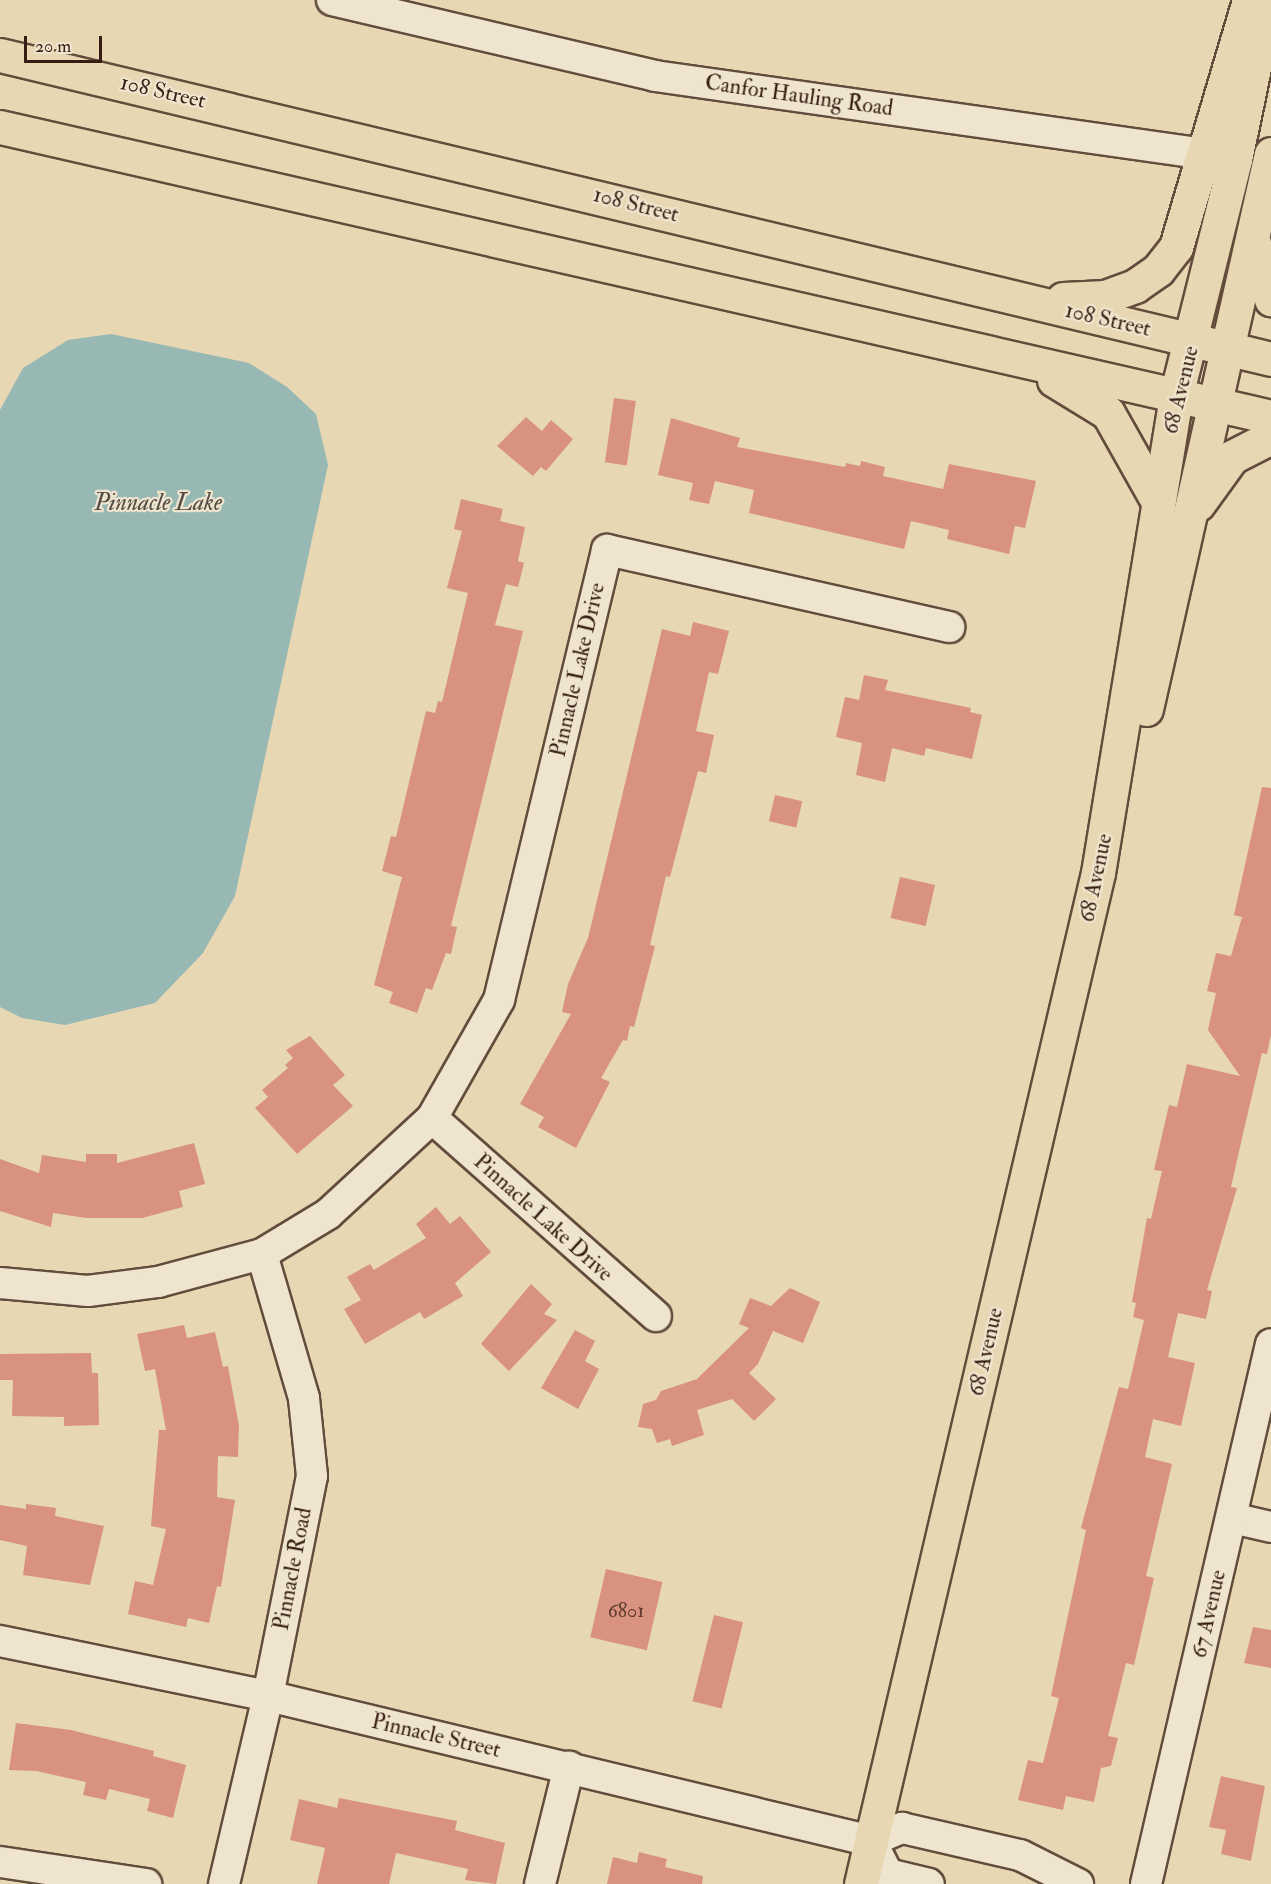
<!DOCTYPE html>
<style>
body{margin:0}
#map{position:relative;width:1271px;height:1884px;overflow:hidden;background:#e7d7b3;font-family:"IM FELL Double Pica",serif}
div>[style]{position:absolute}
.water>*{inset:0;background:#98b8b4}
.building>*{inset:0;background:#d9927f;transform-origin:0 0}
.roads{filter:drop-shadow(2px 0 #634c3c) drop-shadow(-2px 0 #634c3c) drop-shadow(0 2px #634c3c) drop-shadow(0 -2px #634c3c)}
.minor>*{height:30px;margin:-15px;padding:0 15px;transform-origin:15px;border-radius:15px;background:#efe5ce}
.major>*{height:33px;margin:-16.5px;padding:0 16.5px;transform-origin:16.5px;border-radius:16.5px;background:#e7d7b3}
span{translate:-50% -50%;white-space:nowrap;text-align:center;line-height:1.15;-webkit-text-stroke:4.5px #efe5ce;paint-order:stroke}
.number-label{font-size:20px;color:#603b2f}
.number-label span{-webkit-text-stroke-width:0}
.street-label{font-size:22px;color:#371e14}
.water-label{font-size:24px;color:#544c44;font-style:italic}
.scale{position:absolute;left:24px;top:36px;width:78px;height:27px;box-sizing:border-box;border:3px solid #371e14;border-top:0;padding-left:8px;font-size:18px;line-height:21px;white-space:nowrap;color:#371e14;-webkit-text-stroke:4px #efe5ce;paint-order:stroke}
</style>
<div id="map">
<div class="water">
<div style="clip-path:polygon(111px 334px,249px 363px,287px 387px,316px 414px,328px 465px,235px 896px,203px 953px,155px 1003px,65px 1025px,22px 1018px,0 1007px,0 410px,23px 368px,68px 340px)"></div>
</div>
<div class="building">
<div style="left:614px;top:398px;width:22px;height:65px;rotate:8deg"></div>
<div style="clip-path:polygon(526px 417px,542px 431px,551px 420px,573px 439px,546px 471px,541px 467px,533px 476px,497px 446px)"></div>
<div style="clip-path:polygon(671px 418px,740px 438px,737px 447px,845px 467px,846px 463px,860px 466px,861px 461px,885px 467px,883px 476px,943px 489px,949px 464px,1036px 481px,1025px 528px,1015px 526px,1009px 554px,947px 539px,949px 530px,911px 521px,904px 549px,749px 513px,754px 490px,715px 481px,709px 504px,689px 500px,693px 483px,658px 475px)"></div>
<div style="clip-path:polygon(461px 499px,503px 509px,500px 521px,525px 527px,518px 561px,524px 563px,518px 587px,506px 584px,495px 625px,523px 631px,451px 926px,457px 927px,451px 954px,446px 953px,432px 990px,426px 988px,417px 1013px,389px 1003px,393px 992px,374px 985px,402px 877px,382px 871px,391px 836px,396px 837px,426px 711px,435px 713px,438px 701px,442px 702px,468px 593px,447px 588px,462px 531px,454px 529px)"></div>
<div style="clip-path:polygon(693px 622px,729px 631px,718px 674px,709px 672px,696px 731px,714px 735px,706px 773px,698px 771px,670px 877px,666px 876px,650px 945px,655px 946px,634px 1027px,630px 1026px,627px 1041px,623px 1040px,601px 1078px,610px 1082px,576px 1148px,538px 1127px,544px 1117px,520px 1104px,571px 1014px,562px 1012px,568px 984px,588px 938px,662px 629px,690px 636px)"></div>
<div style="clip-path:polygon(864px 675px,888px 680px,885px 690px,971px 708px,970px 712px,982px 715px,972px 759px,926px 748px,924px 756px,892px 748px,885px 782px,856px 775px,862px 743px,836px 737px,845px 697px,859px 700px)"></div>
<div style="clip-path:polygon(1262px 787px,1271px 788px,1271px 1035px,1267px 1054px,1262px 1053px,1245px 1125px,1231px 1187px,1237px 1188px,1207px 1290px,1212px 1291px,1206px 1319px,1178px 1313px,1168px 1357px,1195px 1363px,1181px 1426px,1153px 1419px,1145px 1457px,1172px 1464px,1146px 1576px,1154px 1578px,1134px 1665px,1126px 1663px,1108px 1736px,1118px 1738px,1111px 1766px,1101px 1768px,1094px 1802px,1066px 1796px,1063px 1810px,1018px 1800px,1028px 1760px,1043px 1763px,1059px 1698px,1051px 1696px,1086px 1530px,1081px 1528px,1119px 1387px,1128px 1389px,1144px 1320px,1133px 1317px,1136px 1303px,1132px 1302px,1147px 1218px,1151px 1219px,1162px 1171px,1154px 1170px,1169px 1105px,1177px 1107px,1187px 1064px,1240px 1076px,1208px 1030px,1216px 993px,1207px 991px,1216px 953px,1231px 956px,1242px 917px,1234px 915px)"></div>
<div style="left:775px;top:795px;width:28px;height:27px;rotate:13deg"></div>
<div style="left:900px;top:877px;width:36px;height:42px;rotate:13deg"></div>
<div style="clip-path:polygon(310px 1036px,345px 1075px,333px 1085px,353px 1106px,297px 1154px,255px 1108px,268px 1097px,262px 1090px,288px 1068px,285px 1065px,293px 1058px,286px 1050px)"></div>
<div style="clip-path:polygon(194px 1143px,205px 1184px,179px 1191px,183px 1207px,142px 1218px,86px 1218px,53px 1213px,51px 1227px,0 1211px,0 1159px,39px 1173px,42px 1155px,86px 1162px,86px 1154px,117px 1154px,117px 1163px)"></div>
<div style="clip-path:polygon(436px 1207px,450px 1224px,460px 1216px,491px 1252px,455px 1283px,463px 1296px,424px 1319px,420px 1312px,365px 1344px,344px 1309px,361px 1300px,347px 1277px,370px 1264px,374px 1270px,426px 1238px,416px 1224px)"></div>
<div style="clip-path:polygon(531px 1284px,552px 1304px,544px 1314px,557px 1320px,509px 1371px,481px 1344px)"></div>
<div style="clip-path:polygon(790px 1288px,820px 1302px,803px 1343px,773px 1331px,758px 1364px,749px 1373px,776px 1399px,754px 1421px,732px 1399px,697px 1410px,704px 1435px,672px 1446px,670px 1439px,657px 1443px,652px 1429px,638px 1427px,643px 1404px,656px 1400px,661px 1391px,697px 1379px,749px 1328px,739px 1324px,750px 1298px,771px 1306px)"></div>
<div style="clip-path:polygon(184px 1325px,187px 1338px,215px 1332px,223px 1367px,228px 1366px,239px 1426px,238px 1457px,218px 1456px,217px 1497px,235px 1500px,221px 1587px,217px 1586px,209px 1623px,188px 1618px,186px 1627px,128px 1614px,135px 1581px,153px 1585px,166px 1529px,151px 1526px,159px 1430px,166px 1430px,155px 1369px,145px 1371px,137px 1334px)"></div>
<div style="clip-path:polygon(575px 1330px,595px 1341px,585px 1361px,599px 1369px,578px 1409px,541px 1388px)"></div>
<div style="clip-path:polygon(91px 1353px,92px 1373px,98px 1373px,99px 1425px,64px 1426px,64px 1417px,12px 1416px,13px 1380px,0 1380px,0 1354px)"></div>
<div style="clip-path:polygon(26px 1504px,56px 1508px,55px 1516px,104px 1526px,90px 1585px,23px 1575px,27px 1546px,0 1540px,0 1505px,26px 1509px)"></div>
<div style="left:606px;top:1569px;width:58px;height:70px;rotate:13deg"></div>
<div style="left:714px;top:1615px;width:30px;height:89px;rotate:14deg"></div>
<div style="clip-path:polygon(1253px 1627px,1271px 1630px,1271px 1668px,1244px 1663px)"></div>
<div style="clip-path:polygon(16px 1723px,71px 1730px,154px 1751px,153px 1756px,186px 1765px,173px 1818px,147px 1811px,150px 1799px,109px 1789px,106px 1800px,83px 1795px,86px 1782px,36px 1771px,9px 1770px)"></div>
<div style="clip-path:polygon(1221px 1776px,1265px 1786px,1251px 1861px,1221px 1854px,1226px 1830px,1209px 1827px)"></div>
<div style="clip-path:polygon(339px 1798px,457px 1821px,455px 1830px,505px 1843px,496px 1884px,465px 1880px,468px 1869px,396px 1853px,389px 1884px,317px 1884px,325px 1848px,290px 1840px,299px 1799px,337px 1808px)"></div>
<div style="clip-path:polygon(639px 1852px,667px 1859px,665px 1867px,703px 1876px,702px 1884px,607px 1884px,613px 1857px,637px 1863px)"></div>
</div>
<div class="roads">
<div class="minor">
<div style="left:332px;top:0;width:332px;rotate:13.2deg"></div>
<div style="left:655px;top:76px;width:577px;rotate:8.07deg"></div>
<div style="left:432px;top:1118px;width:299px;rotate:41.5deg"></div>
<div style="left:0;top:1283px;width:88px;rotate:5.2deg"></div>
<div style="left:88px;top:1291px;width:71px;rotate:-7.3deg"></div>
<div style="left:158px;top:1282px;width:108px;rotate:-15.1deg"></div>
<div style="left:262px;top:1254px;width:77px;rotate:-31.2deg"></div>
<div style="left:328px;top:1214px;width:142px;rotate:-42.7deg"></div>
<div style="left:432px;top:1118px;width:136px;rotate:-60.4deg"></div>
<div style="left:499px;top:1000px;width:463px;rotate:-76.5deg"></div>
<div style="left:607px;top:550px;width:351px;rotate:12.7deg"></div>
<div style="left:1232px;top:1518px;width:40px;rotate:13deg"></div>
<div style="left:0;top:1641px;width:274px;rotate:11.6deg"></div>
<div style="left:268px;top:1696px;width:620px;rotate:13.52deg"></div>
<div style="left:871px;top:1841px;width:34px;rotate:-23deg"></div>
<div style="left:902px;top:1828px;width:121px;rotate:12.9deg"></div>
<div style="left:1020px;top:1855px;width:65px;rotate:26.6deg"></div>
<div style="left:871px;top:1841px;width:37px;rotate:63deg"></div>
<div style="left:888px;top:1874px;width:42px;rotate:13.7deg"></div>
<div style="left:0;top:1862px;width:148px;rotate:8.6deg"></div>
<div style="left:224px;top:1884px;width:193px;rotate:-76.8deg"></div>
<div style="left:268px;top:1696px;width:224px;rotate:-78.7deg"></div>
<div style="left:312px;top:1476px;width:78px;rotate:-95.9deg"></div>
<div style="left:304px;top:1398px;width:150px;rotate:-106.3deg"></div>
<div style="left:540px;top:1884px;width:121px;rotate:-76.1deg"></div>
<div style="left:1146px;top:1884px;width:554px;rotate:-76.97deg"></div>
</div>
<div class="major">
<div style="left:0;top:55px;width:1307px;rotate:13.45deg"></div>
<div style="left:0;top:127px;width:1304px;rotate:12.85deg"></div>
<div style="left:1254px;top:243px;width:59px;rotate:73.1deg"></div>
<div style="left:1063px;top:299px;width:42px;rotate:-2.7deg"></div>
<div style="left:1105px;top:297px;width:32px;rotate:-20deg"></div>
<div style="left:1135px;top:286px;width:28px;rotate:-35deg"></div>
<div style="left:1158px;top:270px;width:29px;rotate:-52deg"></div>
<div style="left:1176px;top:247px;width:258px;rotate:-73.5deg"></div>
<div style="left:1054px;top:380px;width:63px;rotate:31.4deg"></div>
<div style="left:1108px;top:413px;width:100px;rotate:60.6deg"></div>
<div style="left:1198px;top:504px;width:58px;rotate:-54.1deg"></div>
<div style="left:1232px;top:457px;width:44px;rotate:-27.1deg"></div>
<div style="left:1146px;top:709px;width:569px;rotate:-77.31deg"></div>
<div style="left:861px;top:1884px;width:1038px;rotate:-76.81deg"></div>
<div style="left:1098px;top:873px;width:483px;rotate:-80.7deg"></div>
<div style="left:1176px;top:396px;width:244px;rotate:-76deg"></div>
<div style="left:1235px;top:159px;width:162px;rotate:-78.3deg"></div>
</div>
</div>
<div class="number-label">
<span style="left:626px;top:1610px">6801</span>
</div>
<div class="street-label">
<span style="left:163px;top:92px;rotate:13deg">108 Street</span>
<span style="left:799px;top:96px;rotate:8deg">Canfor Hauling Road</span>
<span style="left:636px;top:205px;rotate:14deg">108 Street</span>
<span style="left:1108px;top:320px;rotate:13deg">108 Street</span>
<span style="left:1181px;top:390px;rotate:-76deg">68 Avenue</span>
<span style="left:578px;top:670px;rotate:-77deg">Pinnacle Lake Drive</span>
<span style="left:1096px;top:878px;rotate:-78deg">68 Avenue</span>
<span style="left:543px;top:1218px;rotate:42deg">Pinnacle Lake Drive</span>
<span style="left:986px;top:1352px;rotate:-77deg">68 Avenue</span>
<span style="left:293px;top:1569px;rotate:-79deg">Pinnacle Road</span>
<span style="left:1209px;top:1614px;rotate:-77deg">67 Avenue</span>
<span style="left:436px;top:1736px;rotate:13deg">Pinnacle Street</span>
</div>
<div class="water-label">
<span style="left:158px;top:503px">Pinnacle Lake</span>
</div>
<div class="scale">20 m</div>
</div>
